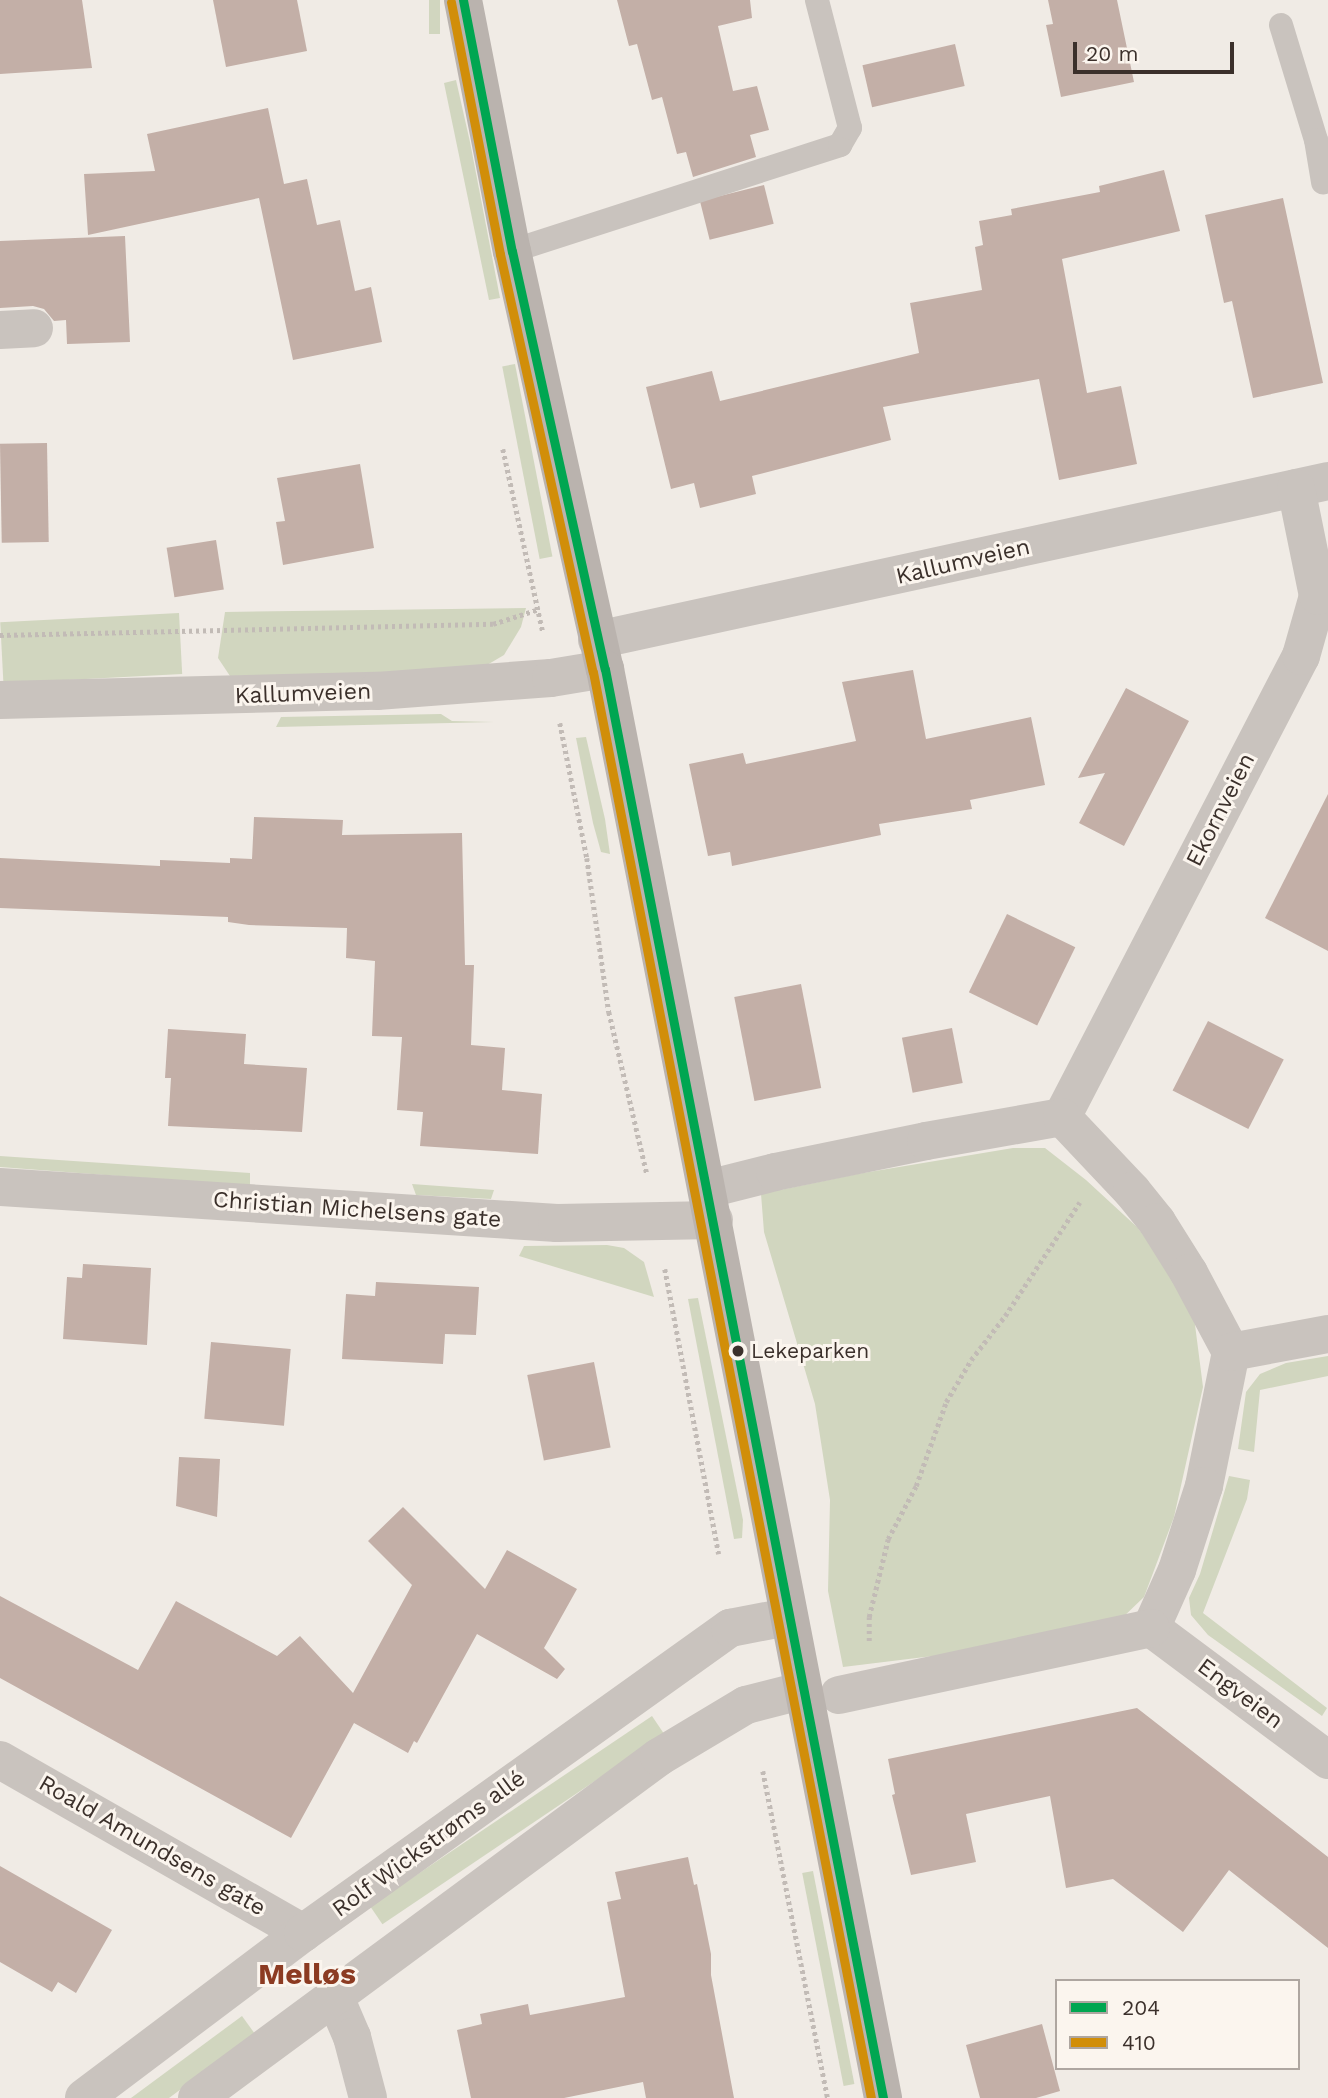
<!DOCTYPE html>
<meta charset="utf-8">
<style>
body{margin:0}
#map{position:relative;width:1328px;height:2098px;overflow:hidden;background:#f0ebe5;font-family:"Work Sans",sans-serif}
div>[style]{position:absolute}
.green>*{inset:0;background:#d1d6bf;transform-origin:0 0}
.building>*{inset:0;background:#c3afa7;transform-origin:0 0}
.path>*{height:4.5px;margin-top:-2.25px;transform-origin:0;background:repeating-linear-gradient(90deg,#c2bbb6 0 3.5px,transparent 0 7px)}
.service>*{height:24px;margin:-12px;padding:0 12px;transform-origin:12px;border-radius:12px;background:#c9c3be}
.minor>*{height:38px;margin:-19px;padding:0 19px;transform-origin:19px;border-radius:19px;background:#c9c3be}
.secondary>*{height:38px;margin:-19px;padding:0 19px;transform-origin:19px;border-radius:19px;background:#bab3ae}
.bus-1>*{height:9px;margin:-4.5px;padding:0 4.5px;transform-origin:4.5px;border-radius:4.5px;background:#00a651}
.bus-2>*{height:9px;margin:-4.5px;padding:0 4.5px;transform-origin:4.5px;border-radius:4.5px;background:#d18e09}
.dots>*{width:19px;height:19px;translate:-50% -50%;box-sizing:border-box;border:4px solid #fbf5ee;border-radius:50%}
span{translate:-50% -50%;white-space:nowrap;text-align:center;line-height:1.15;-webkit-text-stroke:6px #fbf5ee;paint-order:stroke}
.bus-label{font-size:21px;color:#3b302b}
.left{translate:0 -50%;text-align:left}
.street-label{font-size:23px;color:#3b302b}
.district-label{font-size:30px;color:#8c3b22;font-weight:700}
.legend{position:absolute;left:1055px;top:1979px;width:245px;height:91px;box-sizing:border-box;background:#fbf5ee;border:2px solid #aea6a0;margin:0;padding:9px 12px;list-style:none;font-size:21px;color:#3b302b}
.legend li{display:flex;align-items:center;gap:14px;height:35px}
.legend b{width:35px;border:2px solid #aea6a0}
.scale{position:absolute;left:1073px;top:42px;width:161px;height:32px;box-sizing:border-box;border:4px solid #3b302b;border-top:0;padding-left:9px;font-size:21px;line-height:24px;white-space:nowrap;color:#3b302b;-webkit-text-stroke:5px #fbf5ee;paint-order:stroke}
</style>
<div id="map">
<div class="green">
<div style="left:429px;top:0;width:11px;height:34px"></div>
<div style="clip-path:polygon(456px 80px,470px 142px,500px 298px,489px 300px,444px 83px)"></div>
<div style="left:515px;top:364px;width:196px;height:13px;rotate:79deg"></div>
<div style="clip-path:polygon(526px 608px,521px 627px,504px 655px,487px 665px,434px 672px,230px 676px,218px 658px,225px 612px)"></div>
<div style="left:179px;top:613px;width:61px;height:179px;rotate:87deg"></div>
<div style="clip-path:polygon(441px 714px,452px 721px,494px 722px,276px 727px,281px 717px)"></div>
<div style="clip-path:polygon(586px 737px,605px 819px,610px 854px,601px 852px,593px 823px,576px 738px)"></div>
<div style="clip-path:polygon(1013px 1148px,1045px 1148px,1086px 1180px,1137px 1227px,1172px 1272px,1194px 1317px,1203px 1387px,1174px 1517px,1144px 1597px,1119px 1621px,974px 1651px,843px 1667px,828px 1591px,830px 1500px,815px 1404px,764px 1232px,761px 1194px,857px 1174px)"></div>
<div style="clip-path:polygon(0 1156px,250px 1173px,250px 1186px,0 1167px)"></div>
<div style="clip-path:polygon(412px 1184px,494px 1190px,491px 1199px,416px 1195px)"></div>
<div style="clip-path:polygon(607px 1245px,624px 1248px,644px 1262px,654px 1297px,519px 1256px,524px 1246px)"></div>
<div style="clip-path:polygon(698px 1298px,743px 1520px,742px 1538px,734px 1539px,688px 1299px)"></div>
<div style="clip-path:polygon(1328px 1356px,1328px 1376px,1260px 1390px,1254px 1452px,1238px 1449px,1246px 1392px,1260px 1374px,1286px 1363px)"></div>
<div style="clip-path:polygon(1229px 1476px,1250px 1480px,1247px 1499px,1203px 1613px,1327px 1708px,1322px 1716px,1208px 1635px,1191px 1615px,1189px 1598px,1200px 1574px)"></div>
<div style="left:652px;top:1716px;width:22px;height:340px;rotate:56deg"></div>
<div style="left:813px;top:1871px;width:217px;height:11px;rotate:79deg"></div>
<div style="clip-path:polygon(242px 2016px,255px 2034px,169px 2098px,131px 2098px)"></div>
</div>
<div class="building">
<div style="clip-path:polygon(0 0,82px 0,92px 68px,0 74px)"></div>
<div style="clip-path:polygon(213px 0,297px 0,307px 51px,226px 67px)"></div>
<div style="clip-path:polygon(617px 0,750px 0,752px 18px,718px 26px,733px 91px,757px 86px,769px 130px,750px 135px,756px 157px,693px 177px,686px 152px,677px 154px,662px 97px,652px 100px,637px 44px,629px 46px)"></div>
<div style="clip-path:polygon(1048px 0,1117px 0,1134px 82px,1061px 97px,1046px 25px,1053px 24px)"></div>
<div style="left:955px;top:44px;width:43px;height:95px;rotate:77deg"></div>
<div style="clip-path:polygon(268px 108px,284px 184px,307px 179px,317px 225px,340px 220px,355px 291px,371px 287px,382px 342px,293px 360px,259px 198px,88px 235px,84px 174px,155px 171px,147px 134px)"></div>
<div style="clip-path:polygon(1164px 170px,1180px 231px,1062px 259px,1087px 393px,1121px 386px,1137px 464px,1059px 480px,1039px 379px,883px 407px,891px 440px,752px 476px,756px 494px,700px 508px,694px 483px,671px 489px,646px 387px,712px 371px,720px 401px,919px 353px,910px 303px,982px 290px,975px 247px,983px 245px,979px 221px,1012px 215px,1011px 209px,1100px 192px,1099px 186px)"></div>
<div style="left:764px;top:185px;width:40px;height:66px;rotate:76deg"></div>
<div style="clip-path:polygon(1283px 198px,1323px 383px,1253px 398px,1232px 301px,1224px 303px,1205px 215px)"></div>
<div style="clip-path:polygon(125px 236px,130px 342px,67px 344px,66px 320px,54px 321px,44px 309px,33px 306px,0 308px,0 241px)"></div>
<div style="left:47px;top:443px;width:99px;height:47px;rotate:89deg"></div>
<div style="clip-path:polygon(360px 464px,374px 548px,283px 565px,276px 522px,285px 521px,277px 478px)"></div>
<div style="left:216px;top:540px;width:50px;height:50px;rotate:81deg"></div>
<div style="clip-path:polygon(913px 670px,926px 739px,1031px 717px,1045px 785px,970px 800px,972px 809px,879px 824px,881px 835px,732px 866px,730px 852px,708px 856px,689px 764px,743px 753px,746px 764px,856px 741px,842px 682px)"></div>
<div style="clip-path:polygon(1126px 688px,1189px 721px,1124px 846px,1079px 823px,1105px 773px,1078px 778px)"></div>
<div style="clip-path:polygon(1328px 794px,1328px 951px,1265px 918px)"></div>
<div style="clip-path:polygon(254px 817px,343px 820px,342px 835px,462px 833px,465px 965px,474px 965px,471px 1045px,505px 1048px,502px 1090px,542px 1094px,538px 1154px,420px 1146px,423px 1112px,397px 1110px,402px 1037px,372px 1036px,375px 961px,346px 958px,347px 928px,249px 925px,228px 922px,228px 917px,0 908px,0 858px,160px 866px,160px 860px,230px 863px,230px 858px,252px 859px)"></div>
<div style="left:1007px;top:914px;width:76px;height:87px;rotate:26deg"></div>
<div style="left:801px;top:984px;width:106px;height:68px;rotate:79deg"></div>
<div style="left:1208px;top:1021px;width:85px;height:78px;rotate:27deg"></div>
<div style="left:952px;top:1028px;width:56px;height:51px;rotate:79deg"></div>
<div style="clip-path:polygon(168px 1029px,246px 1034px,244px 1064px,307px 1068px,302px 1132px,168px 1126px,171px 1078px,165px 1078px)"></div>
<div style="clip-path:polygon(83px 1264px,151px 1268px,147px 1345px,63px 1339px,67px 1277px,82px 1278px)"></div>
<div style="clip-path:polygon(376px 1282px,479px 1287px,476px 1335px,445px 1334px,443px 1364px,342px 1359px,346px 1294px,375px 1296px)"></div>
<div style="left:211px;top:1342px;width:80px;height:77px;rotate:5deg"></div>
<div style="left:594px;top:1362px;width:87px;height:68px;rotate:79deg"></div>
<div style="clip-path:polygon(179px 1457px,220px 1459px,217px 1517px,176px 1506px)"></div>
<div style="clip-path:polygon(403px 1507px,485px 1589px,507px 1550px,577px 1589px,544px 1648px,565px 1669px,557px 1679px,477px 1634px,417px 1743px,414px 1741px,408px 1753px,354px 1723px,291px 1838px,0 1678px,0 1596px,138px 1670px,176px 1601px,277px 1656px,300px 1636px,353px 1693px,412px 1585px,368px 1541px)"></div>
<div style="clip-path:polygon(1137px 1708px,1328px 1857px,1328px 1948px,1229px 1870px,1183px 1932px,1113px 1879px,1066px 1888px,1050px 1796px,966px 1814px,976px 1862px,911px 1875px,892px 1795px,895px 1794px,888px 1759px)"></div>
<div style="clip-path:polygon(688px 1857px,694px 1885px,697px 1884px,711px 1954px,711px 1975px,734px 2098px,646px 2098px,643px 2082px,564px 2098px,471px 2098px,457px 2030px,482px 2024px,480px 2014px,528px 2004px,530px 2015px,625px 1997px,607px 1902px,621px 1899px,615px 1872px)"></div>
<div style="clip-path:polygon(0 1866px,112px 1930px,76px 1993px,58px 1982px,52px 1992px,0 1962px)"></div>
<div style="clip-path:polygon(1042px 2024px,1060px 2091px,1036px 2098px,980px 2098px,966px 2045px)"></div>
</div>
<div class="path">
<div style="left:503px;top:449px;width:187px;rotate:77.7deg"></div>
<div style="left:0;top:635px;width:493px;rotate:-1.3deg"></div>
<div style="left:493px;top:624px;width:48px;rotate:-18.1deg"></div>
<div style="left:560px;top:723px;width:138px;rotate:78.7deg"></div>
<div style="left:587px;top:858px;width:156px;rotate:81.9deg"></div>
<div style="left:609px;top:1012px;width:166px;rotate:76.8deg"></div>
<div style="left:665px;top:1269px;width:290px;rotate:79.3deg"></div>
<div style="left:869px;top:1641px;width:24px;rotate:-90deg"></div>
<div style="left:869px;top:1617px;width:80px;rotate:-76.3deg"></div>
<div style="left:888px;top:1539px;width:60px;rotate:-62.2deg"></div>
<div style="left:916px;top:1486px;width:89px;rotate:-70.3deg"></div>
<div style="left:946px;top:1402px;width:49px;rotate:-59.2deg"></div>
<div style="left:971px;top:1360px;width:56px;rotate:-52.3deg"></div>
<div style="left:1005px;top:1316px;width:136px;rotate:-56.7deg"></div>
<div style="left:763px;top:1771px;width:333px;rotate:78.8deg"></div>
</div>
<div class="service">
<div style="left:1281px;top:25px;width:120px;rotate:73.1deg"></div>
<div style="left:1316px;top:140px;width:43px;rotate:80.5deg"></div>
<div style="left:512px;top:251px;width:345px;rotate:-17.9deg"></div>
<div style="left:840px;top:145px;width:20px;rotate:-60deg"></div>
<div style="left:850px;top:128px;width:132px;rotate:-104.5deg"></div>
</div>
<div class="minor">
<div style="left:0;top:330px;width:34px;rotate:-3deg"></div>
<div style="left:597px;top:640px;width:748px;rotate:-12.27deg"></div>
<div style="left:0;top:700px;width:377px;rotate:-1.4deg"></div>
<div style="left:377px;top:691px;width:174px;rotate:-4.3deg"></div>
<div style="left:551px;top:678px;width:55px;rotate:-9.5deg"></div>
<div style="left:1062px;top:1117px;width:519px;rotate:-62.6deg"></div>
<div style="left:1301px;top:656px;width:62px;rotate:-74.2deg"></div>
<div style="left:1318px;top:596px;width:110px;rotate:-101.5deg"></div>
<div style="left:0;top:1187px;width:558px;rotate:3.7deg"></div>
<div style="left:557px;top:1223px;width:157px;rotate:-1.1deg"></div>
<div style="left:708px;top:1189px;width:69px;rotate:-14.2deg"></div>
<div style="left:775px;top:1172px;width:154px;rotate:-11.6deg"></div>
<div style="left:926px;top:1141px;width:138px;rotate:-10deg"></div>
<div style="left:1062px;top:1117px;width:102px;rotate:46.6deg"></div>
<div style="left:1132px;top:1191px;width:40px;rotate:51deg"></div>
<div style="left:1157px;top:1222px;width:60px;rotate:57.9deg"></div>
<div style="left:1189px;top:1273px;width:89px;rotate:62deg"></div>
<div style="left:1231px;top:1352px;width:137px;rotate:101.4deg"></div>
<div style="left:1204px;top:1486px;width:88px;rotate:107.8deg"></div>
<div style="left:1177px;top:1570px;width:64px;rotate:114.1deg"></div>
<div style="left:1231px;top:1352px;width:99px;rotate:-10.5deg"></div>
<div style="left:1151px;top:1628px;width:221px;rotate:36.7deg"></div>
<div style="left:839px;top:1695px;width:319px;rotate:-12.1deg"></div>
<div style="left:0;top:1760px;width:349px;rotate:29.7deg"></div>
<div style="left:334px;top:1995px;width:46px;rotate:66.8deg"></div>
<div style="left:352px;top:2037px;width:63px;rotate:75.3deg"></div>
<div style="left:84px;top:2098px;width:274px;rotate:-37deg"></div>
<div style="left:303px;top:1933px;width:525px;rotate:-35.54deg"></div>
<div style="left:730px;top:1628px;width:58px;rotate:-10.9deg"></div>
<div style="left:197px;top:2098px;width:574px;rotate:-36.43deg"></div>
<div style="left:659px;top:1757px;width:101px;rotate:-30.9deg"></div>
<div style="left:746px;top:1705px;width:57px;rotate:-14.3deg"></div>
</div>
<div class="secondary">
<div style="left:463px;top:0;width:256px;rotate:79deg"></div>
<div style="left:512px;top:251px;width:428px;rotate:77.5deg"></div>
<div style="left:605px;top:669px;width:1456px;rotate:78.99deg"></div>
</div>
<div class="bus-1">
<div style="left:463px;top:0;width:256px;rotate:79deg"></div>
<div style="left:512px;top:251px;width:428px;rotate:77.5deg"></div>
<div style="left:605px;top:669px;width:1456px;rotate:78.99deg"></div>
</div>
<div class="bus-2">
<div style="left:451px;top:2px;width:257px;rotate:79deg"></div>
<div style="left:500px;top:254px;width:428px;rotate:77.5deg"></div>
<div style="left:593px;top:672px;width:1453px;rotate:78.97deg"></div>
</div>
<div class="dots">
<div style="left:738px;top:1351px;background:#3b302b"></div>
</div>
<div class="bus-label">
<span class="left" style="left:751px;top:1351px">Lekeparken</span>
</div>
<div class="street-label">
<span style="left:963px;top:562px;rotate:-13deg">Kallumveien</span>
<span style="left:303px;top:694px;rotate:-2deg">Kallumveien</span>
<span style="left:1221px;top:810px;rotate:-63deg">Ekornveien</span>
<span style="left:357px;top:1210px;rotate:4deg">Christian Michelsens gate</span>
<span style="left:1240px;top:1694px;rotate:37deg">Engveien</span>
<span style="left:429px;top:1844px;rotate:-36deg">Rolf Wickstrøms allé</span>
<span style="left:152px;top:1846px;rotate:30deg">Roald Amundsens gate</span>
</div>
<div class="district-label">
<span style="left:307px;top:1974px">Melløs</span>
</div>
<ul class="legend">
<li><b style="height:9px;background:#00a651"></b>204</li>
<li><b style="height:9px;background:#d18e09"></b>410</li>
</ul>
<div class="scale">20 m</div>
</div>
